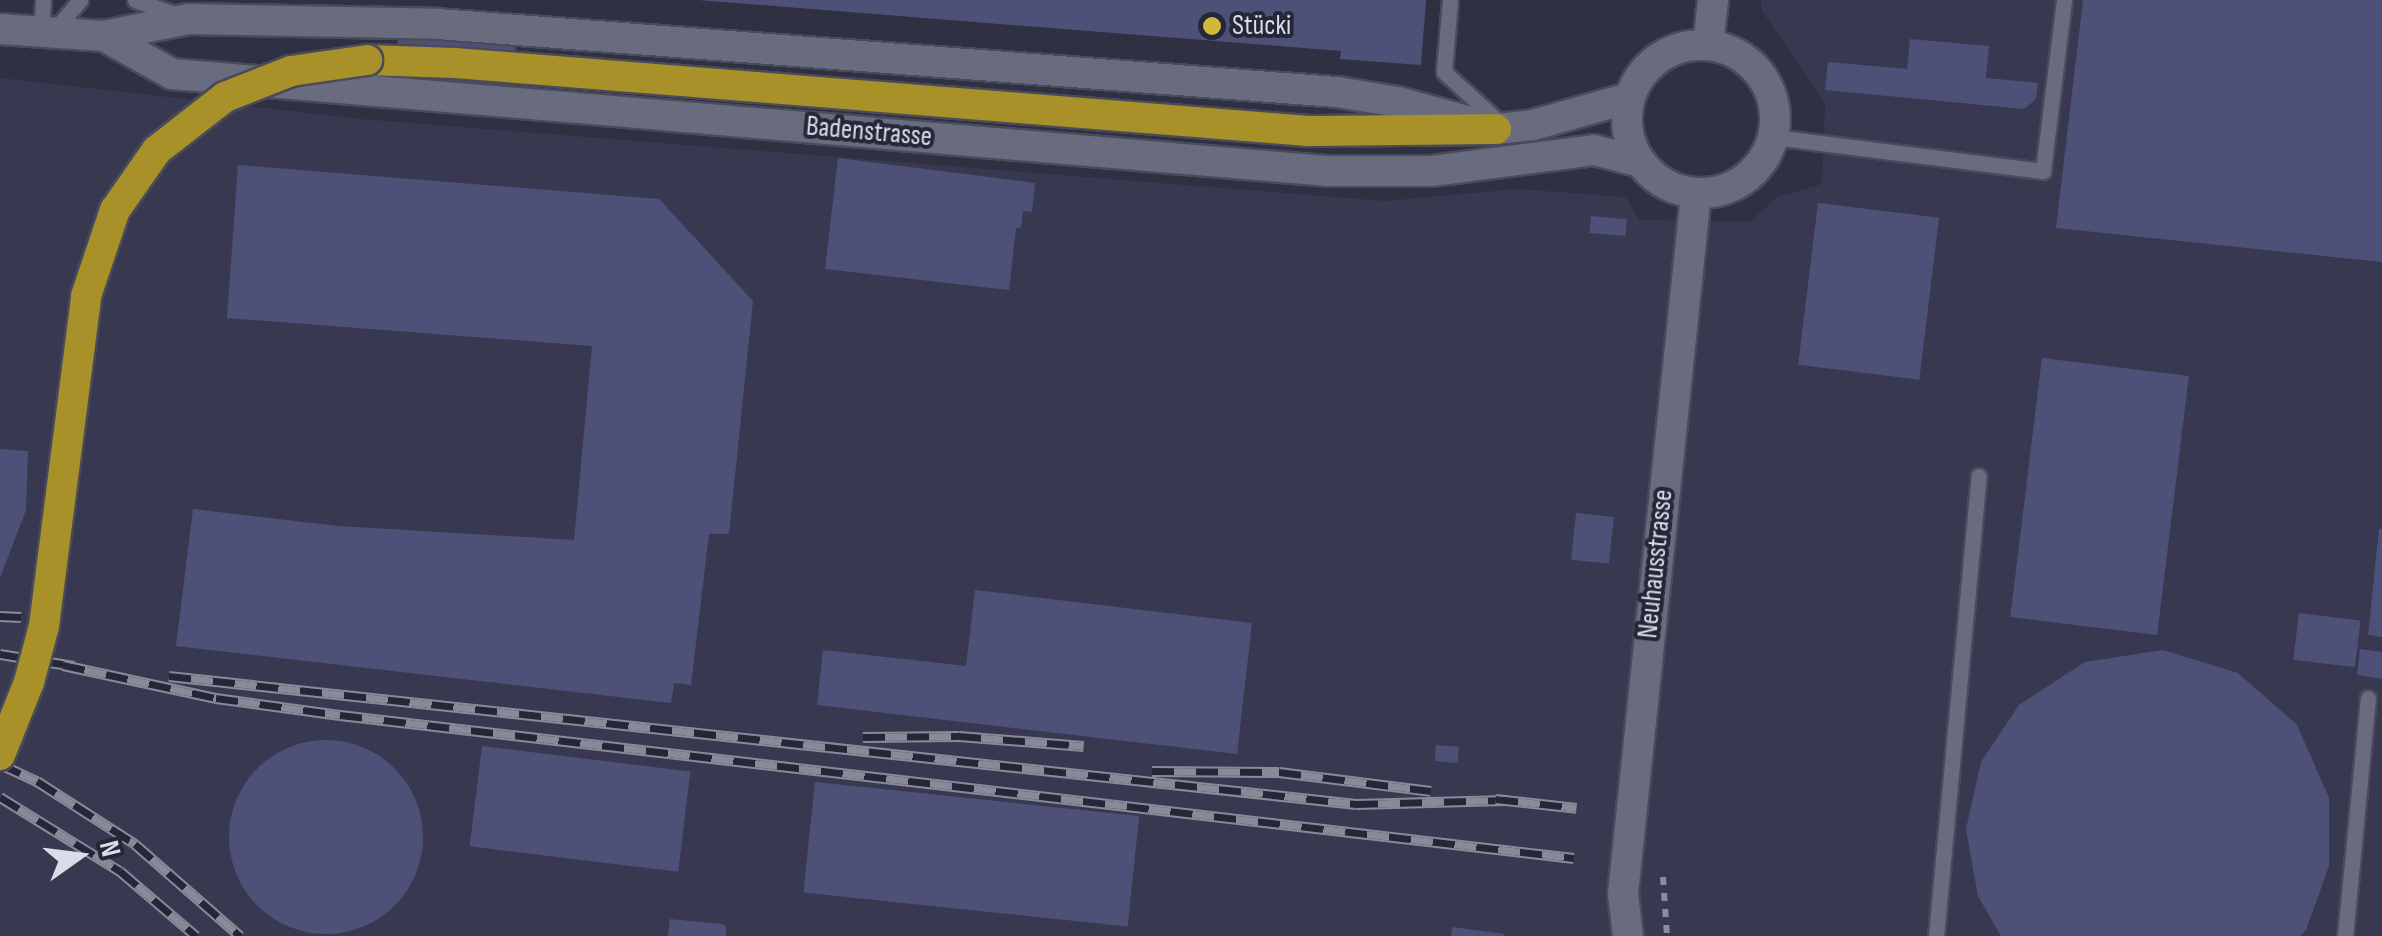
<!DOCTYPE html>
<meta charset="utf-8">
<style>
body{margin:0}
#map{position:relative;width:2382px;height:936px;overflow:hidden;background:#2f3042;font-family:"Sofia Sans Condensed",sans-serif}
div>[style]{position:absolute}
.built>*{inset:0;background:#383951}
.building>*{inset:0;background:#4e5177;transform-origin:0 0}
.round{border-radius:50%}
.path>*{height:6px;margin-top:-3px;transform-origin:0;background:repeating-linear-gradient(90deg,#8b8c9b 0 8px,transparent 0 16px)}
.roads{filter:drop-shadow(2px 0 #4a4b5a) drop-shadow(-2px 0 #4a4b5a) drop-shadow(0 2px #4a4b5a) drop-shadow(0 -2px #4a4b5a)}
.service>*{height:15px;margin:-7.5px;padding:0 7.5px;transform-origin:7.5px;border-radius:7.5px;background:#696b7f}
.minor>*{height:30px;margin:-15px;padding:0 15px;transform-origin:15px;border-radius:15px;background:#696b7f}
.minor>.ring{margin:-15px;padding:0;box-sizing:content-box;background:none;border:30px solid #696b7f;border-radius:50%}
.motorway>*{height:30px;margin:-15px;padding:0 15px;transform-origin:15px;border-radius:15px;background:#a79128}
.rail>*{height:11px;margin-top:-5.5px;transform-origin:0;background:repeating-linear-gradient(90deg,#252638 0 22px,#888a98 0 44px);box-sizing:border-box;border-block:2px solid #888a98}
.bridges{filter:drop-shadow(2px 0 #4a4b5a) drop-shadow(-2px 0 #4a4b5a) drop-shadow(0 2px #4a4b5a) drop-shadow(0 -2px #4a4b5a)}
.motorway-bridge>*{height:30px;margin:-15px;padding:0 15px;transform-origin:15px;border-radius:15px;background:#a79128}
.dots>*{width:28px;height:28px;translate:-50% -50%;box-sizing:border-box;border:5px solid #252638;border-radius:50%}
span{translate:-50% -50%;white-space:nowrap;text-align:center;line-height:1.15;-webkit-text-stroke:8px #252638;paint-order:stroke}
.poi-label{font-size:28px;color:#dadce7}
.left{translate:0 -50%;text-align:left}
.street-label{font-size:28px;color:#dadce7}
.north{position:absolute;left:30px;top:806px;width:100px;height:100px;-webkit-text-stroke:8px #252638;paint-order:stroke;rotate:76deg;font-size:28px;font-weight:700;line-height:40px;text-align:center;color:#dadce7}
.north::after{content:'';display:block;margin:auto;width:35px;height:45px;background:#dadce7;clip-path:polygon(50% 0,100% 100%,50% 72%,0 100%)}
</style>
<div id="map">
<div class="built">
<div style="clip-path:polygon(1761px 0,2382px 0,2382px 936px,0 936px,0 78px,361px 119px,1385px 201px,1517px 189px,1625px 197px,1640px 220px,1750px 222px,1777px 197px,1822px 184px,1825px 103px,1762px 11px)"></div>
</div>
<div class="building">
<div style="clip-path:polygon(698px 0,1426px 0,1421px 65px,1340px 59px,1341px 51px)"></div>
<div style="clip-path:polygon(2083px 0,2382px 0,2382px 262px,2056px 228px)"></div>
<div style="left:398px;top:38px;width:118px;height:45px;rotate:4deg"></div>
<div style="clip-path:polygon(1910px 39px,1989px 46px,1986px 78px,2038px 83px,2036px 99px,2024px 109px,1825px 90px,1828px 62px,1907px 69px)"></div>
<div style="clip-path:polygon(838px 158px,1035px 183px,1032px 212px,1023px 211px,1021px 228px,1016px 228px,1009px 290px,825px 269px)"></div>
<div style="clip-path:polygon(238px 165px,659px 199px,753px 301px,729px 534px,709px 534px,691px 685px,674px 683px,671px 703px,176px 646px,193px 509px,338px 526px,574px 540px,592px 346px,227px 318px)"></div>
<div style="left:1818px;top:203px;width:122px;height:163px;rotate:7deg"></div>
<div style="left:1591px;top:216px;width:36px;height:17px;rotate:5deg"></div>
<div style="left:2042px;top:358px;width:148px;height:261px;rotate:7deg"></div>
<div style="clip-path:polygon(0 449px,28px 451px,26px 510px,0 578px)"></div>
<div style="left:1576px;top:513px;width:38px;height:47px;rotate:6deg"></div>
<div style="clip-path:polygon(2379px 529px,2382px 529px,2382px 637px,2368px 635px)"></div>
<div style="clip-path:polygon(975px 590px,1252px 623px,1237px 754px,817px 705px,823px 650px,966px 666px)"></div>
<div style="left:2299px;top:613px;width:62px;height:47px;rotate:7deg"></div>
<div style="clip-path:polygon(2360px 649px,2382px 652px,2382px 679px,2357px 675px)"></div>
<div style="clip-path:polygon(2163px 650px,2238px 673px,2297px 725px,2329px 798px,2329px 866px,2306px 930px,2300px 936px,2001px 936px,1978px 896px,1966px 829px,1981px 762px,2019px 705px,2085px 662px)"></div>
<div class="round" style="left:229px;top:740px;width:194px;height:194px"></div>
<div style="left:1436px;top:745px;width:23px;height:16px;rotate:5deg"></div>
<div style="left:482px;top:746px;width:210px;height:101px;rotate:7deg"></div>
<div style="left:815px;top:782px;width:326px;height:111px;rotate:6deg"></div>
<div style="clip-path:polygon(670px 919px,721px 924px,726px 926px,726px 936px,668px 936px)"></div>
<div style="clip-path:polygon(1452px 927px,1504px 934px,1504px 936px,1451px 936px)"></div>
</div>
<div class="path">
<div style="left:1663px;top:877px;width:59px;rotate:86.1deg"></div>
</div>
<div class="roads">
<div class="service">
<div style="left:135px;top:0;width:48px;rotate:19.6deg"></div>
<div style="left:1450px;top:0;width:72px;rotate:94.8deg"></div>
<div style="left:1444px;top:72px;width:76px;rotate:42.3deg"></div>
<div style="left:41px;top:31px;width:31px;rotate:-86deg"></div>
<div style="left:53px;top:32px;width:42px;rotate:-49.8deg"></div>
<div style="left:1773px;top:137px;width:272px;rotate:7.2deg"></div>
<div style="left:2043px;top:171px;width:172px;rotate:-83deg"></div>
<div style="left:1936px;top:936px;width:462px;rotate:-84.7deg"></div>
<div style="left:2345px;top:936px;width:239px;rotate:-84.5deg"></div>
</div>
<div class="minor">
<div style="left:0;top:29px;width:104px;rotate:3.9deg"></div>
<div style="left:104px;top:36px;width:86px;rotate:-11.4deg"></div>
<div style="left:188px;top:19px;width:250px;rotate:1.1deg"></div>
<div style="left:438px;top:24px;width:902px;rotate:4.33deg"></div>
<div style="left:1337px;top:92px;width:62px;rotate:9.3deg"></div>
<div style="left:1398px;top:102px;width:102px;rotate:15.4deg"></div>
<div style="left:1496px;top:129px;width:37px;rotate:-6deg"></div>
<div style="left:1533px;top:125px;width:100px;rotate:-15.7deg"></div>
<div style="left:104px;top:36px;width:78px;rotate:29.2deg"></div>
<div style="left:172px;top:74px;width:1158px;rotate:4.8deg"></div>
<div style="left:1326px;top:171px;width:106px"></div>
<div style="left:1432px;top:171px;width:163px;rotate:-7.4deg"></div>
<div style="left:1594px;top:150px;width:48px;rotate:14.6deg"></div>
<div style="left:1708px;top:45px;width:45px;rotate:-83.7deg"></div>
<div class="ring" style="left:1627px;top:45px;width:118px;height:118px"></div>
<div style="left:1628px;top:936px;width:42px;rotate:-96.8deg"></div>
<div style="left:1623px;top:894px;width:705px;rotate:-84.05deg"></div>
</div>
<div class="motorway">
<div style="left:367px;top:60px;width:88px;rotate:2deg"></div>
<div style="left:455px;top:63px;width:856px;rotate:4.56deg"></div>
<div style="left:1308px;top:131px;width:188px;rotate:-0.6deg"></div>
</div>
</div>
<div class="rail">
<div style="left:0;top:616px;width:21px;rotate:3deg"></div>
<div style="left:0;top:654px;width:75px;rotate:9.2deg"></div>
<div style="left:63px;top:665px;width:157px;rotate:12.2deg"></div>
<div style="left:216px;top:698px;width:125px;rotate:7.8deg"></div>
<div style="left:340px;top:715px;width:1242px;rotate:6.61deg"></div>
<div style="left:169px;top:676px;width:1194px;rotate:6.15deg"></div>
<div style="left:1356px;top:804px;width:150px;rotate:-1.5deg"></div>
<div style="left:863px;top:737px;width:96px;rotate:-0.6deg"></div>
<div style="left:959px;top:736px;width:125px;rotate:4.6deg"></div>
<div style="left:0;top:764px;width:41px;rotate:24.7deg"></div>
<div style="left:37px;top:781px;width:117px;rotate:32.7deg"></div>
<div style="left:135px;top:844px;width:140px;rotate:41.2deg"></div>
<div style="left:1152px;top:771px;width:127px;rotate:0.5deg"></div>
<div style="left:1279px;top:772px;width:153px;rotate:7.1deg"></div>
<div style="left:0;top:797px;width:141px;rotate:31.7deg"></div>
<div style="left:120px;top:871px;width:100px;rotate:40.5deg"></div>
<div style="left:1496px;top:799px;width:81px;rotate:6.3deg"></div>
</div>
<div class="bridges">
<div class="motorway-bridge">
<div style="left:0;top:755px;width:79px;rotate:-68.3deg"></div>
<div style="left:29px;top:682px;width:58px;rotate:-75deg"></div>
<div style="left:44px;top:626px;width:333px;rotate:-82.7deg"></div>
<div style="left:86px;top:296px;width:91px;rotate:-71.4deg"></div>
<div style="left:115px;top:210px;width:73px;rotate:-55deg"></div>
<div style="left:157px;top:150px;width:86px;rotate:-37.9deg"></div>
<div style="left:225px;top:97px;width:71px;rotate:-21.5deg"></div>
<div style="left:291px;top:71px;width:77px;rotate:-8.2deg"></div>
</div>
</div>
<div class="dots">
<div style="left:1212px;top:26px;background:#d2b736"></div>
</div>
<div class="poi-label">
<span class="left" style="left:1232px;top:26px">Stücki</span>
</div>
<div class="street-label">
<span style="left:869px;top:132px;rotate:5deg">Badenstrasse</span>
<span style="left:1656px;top:564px;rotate:-84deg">Neuhausstrasse</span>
</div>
<div class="north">N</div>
</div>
